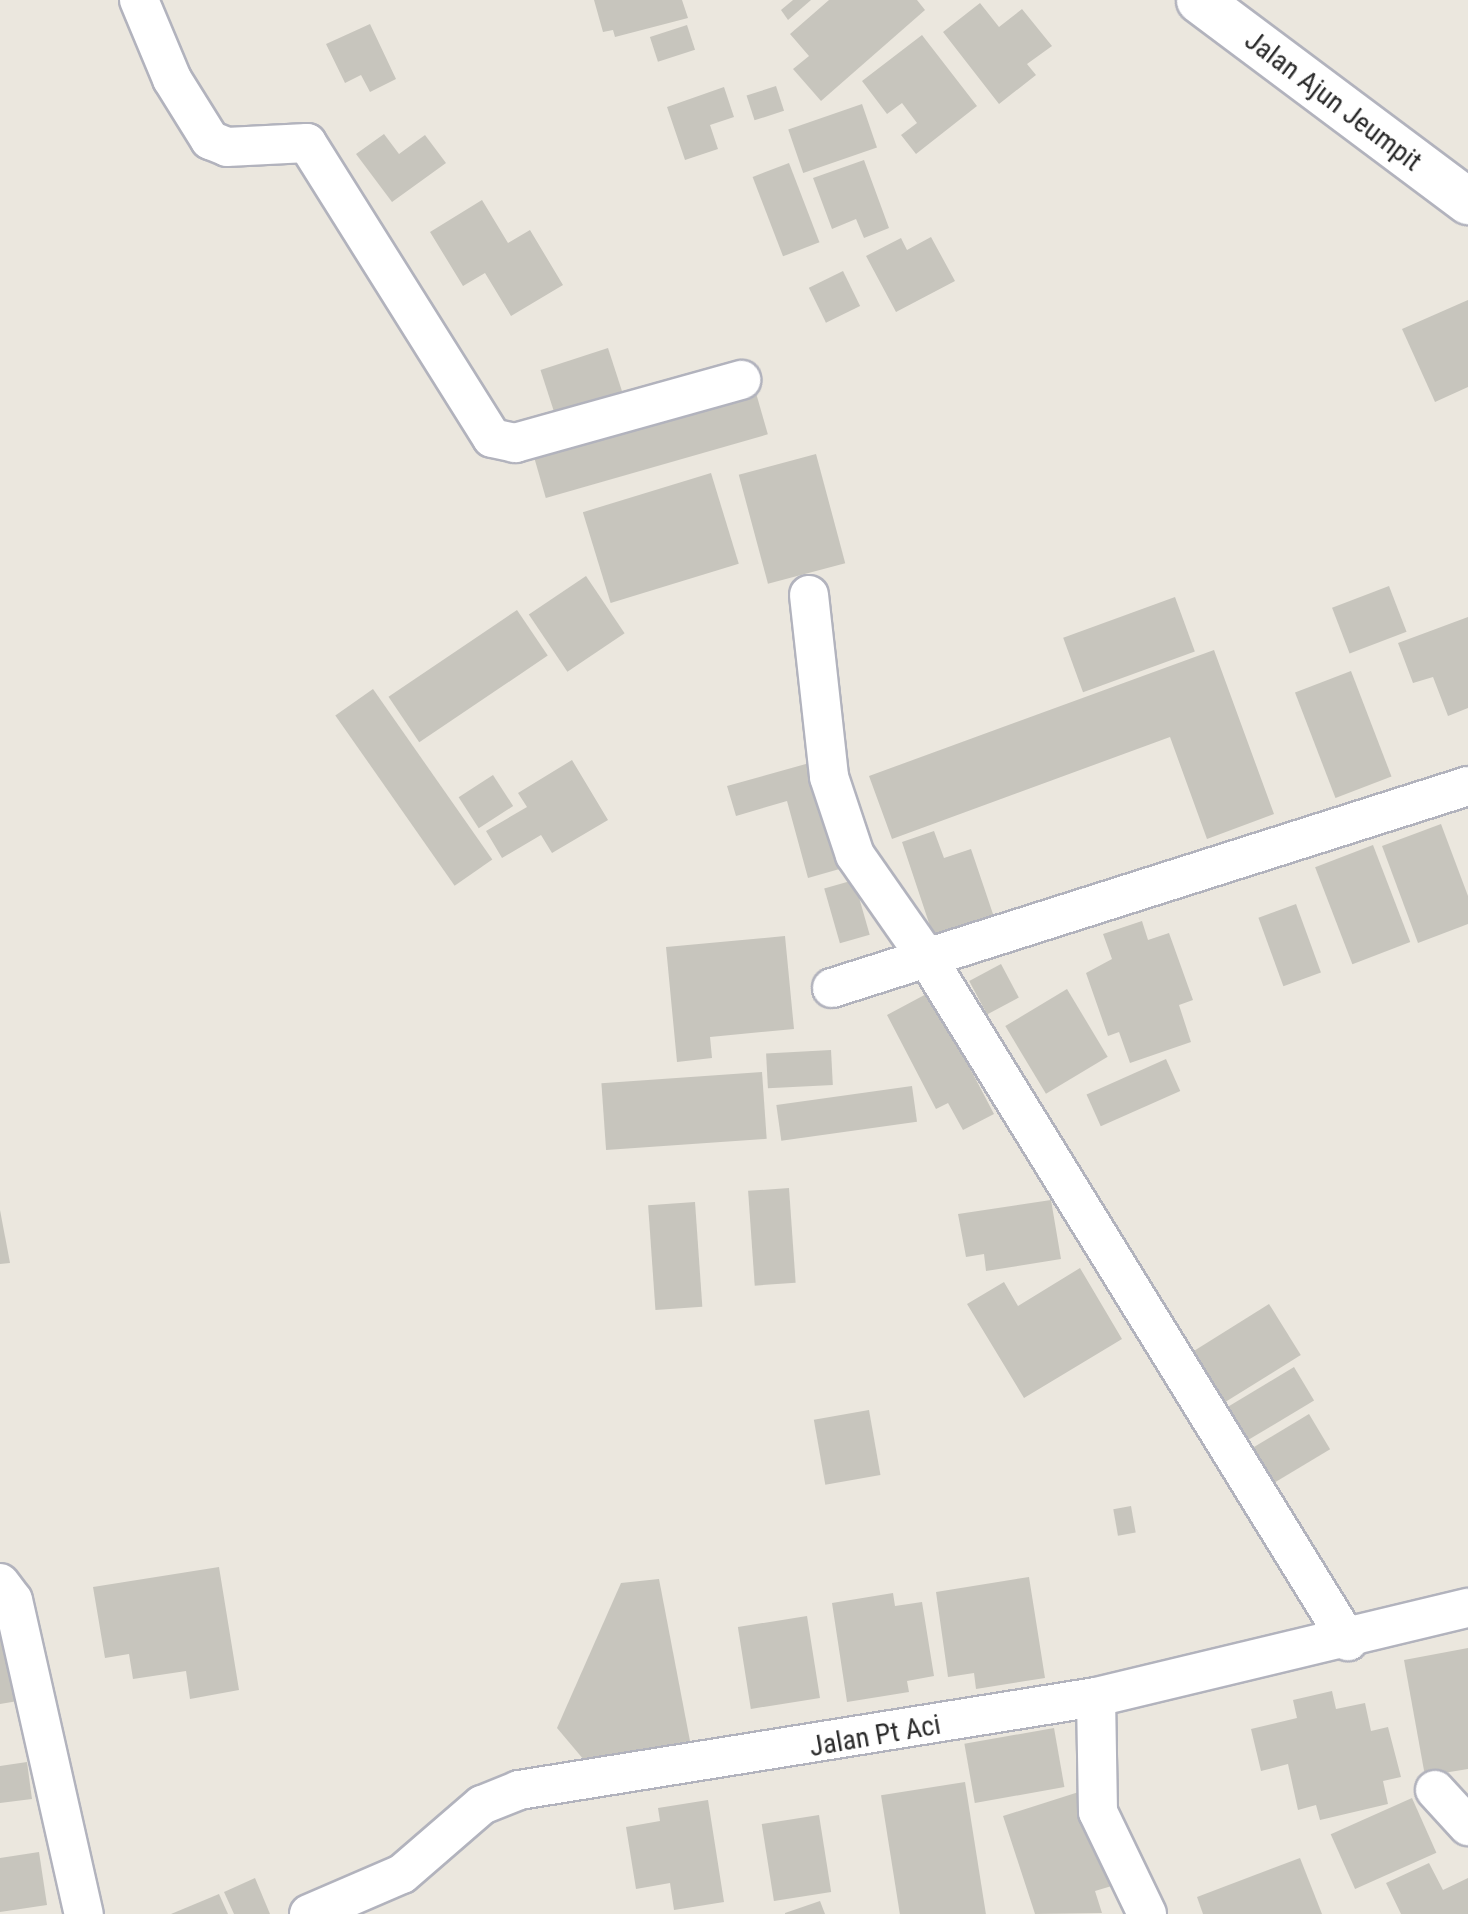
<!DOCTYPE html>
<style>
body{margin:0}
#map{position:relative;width:1468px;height:1914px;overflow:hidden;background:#ebe7de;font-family:"Roboto Condensed",sans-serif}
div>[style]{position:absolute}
.building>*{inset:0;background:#c7c5bd;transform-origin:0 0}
.roads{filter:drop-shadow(2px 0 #b2b3bd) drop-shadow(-2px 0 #b2b3bd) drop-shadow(0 2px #b2b3bd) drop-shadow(0 -2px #b2b3bd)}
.minor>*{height:38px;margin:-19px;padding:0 19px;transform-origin:19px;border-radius:19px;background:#fff}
.tertiary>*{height:45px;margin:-22.5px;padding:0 22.5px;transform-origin:22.5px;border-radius:22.5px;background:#fff}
span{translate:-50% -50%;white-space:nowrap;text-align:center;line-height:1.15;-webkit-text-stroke:8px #fff;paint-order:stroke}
.street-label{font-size:28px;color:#2b2b2b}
</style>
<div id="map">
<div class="building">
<div style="clip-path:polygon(594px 0,682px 0,688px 18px,615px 37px,613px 30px,603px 32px)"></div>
<div style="clip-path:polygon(793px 0,811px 0,788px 20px,781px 10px)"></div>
<div style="clip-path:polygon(829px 0,917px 0,925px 10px,821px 101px,793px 69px,809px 56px,790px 34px)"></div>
<div style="clip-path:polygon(980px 3px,999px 27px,1022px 9px,1052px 46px,1027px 64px,1036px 75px,999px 104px,943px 32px)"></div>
<div style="clip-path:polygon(370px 24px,396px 79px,370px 92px,361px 75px,345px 83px,326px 44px)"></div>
<div style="left:687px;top:25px;width:26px;height:39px;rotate:72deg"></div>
<div style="clip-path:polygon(922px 35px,977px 106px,916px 154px,901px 135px,917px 123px,902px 103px,887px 114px,862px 81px)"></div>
<div style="left:776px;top:86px;width:26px;height:31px;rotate:72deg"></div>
<div style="clip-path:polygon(724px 87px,734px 117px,710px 125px,718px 149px,685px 160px,667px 107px)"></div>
<div style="left:862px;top:104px;width:46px;height:78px;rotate:71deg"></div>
<div style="clip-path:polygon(384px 134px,399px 154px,425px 135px,446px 163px,392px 202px,356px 154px)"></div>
<div style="clip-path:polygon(864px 160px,889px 228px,864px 238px,856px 219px,832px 229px,813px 178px)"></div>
<div style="left:789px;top:163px;width:85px;height:39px;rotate:69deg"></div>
<div style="clip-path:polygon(482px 200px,508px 243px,530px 230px,563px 285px,511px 316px,485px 273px,463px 286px,430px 232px)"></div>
<div style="clip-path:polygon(931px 237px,955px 281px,896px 312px,866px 256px,901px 238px,907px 250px)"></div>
<div style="left:843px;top:271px;width:39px;height:38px;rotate:64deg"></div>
<div style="clip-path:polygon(1468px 300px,1468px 387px,1435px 402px,1402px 329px)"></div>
<div style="left:608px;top:348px;width:46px;height:71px;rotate:72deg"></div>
<div style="left:756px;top:393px;width:43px;height:231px;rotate:74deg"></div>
<div style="left:816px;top:454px;width:113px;height:80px;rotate:75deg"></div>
<div style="left:711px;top:473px;width:95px;height:134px;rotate:73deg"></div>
<div style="left:586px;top:576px;width:69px;height:69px;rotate:56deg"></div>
<div style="left:1389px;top:586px;width:49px;height:61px;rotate:69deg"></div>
<div style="left:1175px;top:597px;width:58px;height:119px;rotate:70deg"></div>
<div style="left:517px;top:610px;width:55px;height:155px;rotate:56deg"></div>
<div style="clip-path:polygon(1468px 617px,1468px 708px,1448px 716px,1433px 677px,1413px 683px,1398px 643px)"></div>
<div style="clip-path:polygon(1214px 650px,1274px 814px,1207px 839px,1170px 737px,892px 839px,869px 776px)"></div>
<div style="left:1351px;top:671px;width:113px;height:60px;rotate:69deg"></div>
<div style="left:373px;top:689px;width:208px;height:46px;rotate:55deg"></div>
<div style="clip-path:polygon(572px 760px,608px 820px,552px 853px,541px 835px,502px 858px,486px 831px,527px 807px,518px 793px)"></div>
<div style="clip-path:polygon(813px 762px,843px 868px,808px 878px,787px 801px,736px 816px,727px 786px)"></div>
<div style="left:493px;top:775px;width:37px;height:41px;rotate:57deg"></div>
<div style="clip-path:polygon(1441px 824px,1468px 896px,1468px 924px,1418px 943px,1382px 846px)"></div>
<div style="clip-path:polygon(934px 831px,944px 858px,971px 849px,994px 917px,934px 938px,902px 842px)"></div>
<div style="left:1373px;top:845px;width:104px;height:62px;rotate:69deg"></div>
<div style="left:854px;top:880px;width:57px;height:31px;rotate:74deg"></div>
<div style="left:1296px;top:904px;width:73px;height:40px;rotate:70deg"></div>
<div style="clip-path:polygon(1142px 921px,1148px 940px,1169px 933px,1193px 1000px,1179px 1005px,1191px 1042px,1130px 1063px,1119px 1032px,1108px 1036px,1086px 973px,1112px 959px,1103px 934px)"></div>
<div style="clip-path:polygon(785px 936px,794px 1029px,710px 1037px,712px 1058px,677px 1062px,666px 947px)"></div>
<div style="left:1001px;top:964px;width:38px;height:36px;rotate:62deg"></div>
<div style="left:1067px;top:989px;width:79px;height:72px;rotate:59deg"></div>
<div style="clip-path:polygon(930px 992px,994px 1114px,963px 1130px,948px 1103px,936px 1109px,887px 1015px)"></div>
<div style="left:831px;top:1050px;width:35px;height:65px;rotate:87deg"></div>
<div style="left:1166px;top:1059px;width:35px;height:87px;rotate:66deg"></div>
<div style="left:762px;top:1072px;width:67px;height:161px;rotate:86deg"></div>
<div style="left:912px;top:1086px;width:36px;height:137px;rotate:82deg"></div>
<div style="left:789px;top:1188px;width:95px;height:41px;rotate:86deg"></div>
<div style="clip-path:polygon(1051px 1200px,1061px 1259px,986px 1271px,984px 1254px,966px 1257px,958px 1214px)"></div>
<div style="left:695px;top:1202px;width:105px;height:47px;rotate:86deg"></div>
<div style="clip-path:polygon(0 1210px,10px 1263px,0 1264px)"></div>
<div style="clip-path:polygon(1080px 1268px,1122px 1339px,1024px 1398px,967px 1304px,1004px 1282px,1018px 1306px)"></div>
<div style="left:1269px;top:1304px;width:60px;height:90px;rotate:58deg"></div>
<div style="left:1294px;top:1367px;width:39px;height:78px;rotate:59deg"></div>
<div style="left:869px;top:1410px;width:66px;height:56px;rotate:80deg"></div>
<div style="left:1309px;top:1414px;width:41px;height:70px;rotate:59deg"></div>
<div style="left:1131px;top:1506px;width:27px;height:18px;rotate:80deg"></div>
<div style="clip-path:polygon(219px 1567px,239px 1690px,190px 1699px,186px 1671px,133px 1679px,129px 1654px,105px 1658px,93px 1587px)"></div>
<div style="clip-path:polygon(1029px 1577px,1045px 1678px,976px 1689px,974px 1673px,948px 1677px,936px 1592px)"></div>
<div style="clip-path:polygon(659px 1579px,690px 1741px,584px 1760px,557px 1728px,621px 1583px)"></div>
<div style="clip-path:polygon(893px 1593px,895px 1606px,922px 1602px,934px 1676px,907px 1681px,909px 1692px,847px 1702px,832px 1603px)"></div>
<div style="left:807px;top:1616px;width:83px;height:70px;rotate:81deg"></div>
<div style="clip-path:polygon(0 1626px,18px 1701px,0 1704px)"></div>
<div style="clip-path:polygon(1468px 1648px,1468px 1769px,1425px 1776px,1404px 1660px)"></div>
<div style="clip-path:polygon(1332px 1691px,1336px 1709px,1365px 1703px,1371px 1731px,1388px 1727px,1401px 1777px,1383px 1781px,1388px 1804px,1320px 1820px,1316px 1805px,1298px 1810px,1288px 1764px,1261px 1771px,1251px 1729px,1297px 1718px,1293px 1700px)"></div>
<div style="left:1054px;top:1728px;width:60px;height:91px;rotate:80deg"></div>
<div style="clip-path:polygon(27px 1762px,32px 1799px,0 1803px,0 1766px)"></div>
<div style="left:965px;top:1782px;width:134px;height:85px;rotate:81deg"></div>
<div style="clip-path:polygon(1085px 1790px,1115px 1885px,1095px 1891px,1102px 1913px,1035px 1914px,1003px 1816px)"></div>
<div style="left:1412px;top:1798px;width:60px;height:89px;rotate:66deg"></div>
<div style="clip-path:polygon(708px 1800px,724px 1902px,674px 1910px,670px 1883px,636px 1889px,626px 1827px,660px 1821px,658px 1808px)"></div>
<div style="left:819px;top:1815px;width:78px;height:58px;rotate:81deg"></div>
<div style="clip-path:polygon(39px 1852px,47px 1905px,0 1912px,0 1858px)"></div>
<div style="clip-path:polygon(1300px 1858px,1322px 1914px,1203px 1914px,1197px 1897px)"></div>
<div style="clip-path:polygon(1429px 1863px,1443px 1890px,1468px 1878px,1468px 1914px,1401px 1914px,1386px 1883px)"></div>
<div style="clip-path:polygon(255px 1878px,270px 1914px,234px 1914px,224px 1892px)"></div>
<div style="clip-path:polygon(219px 1894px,228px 1914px,171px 1914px)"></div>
<div style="clip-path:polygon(820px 1901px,825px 1914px,785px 1914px,785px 1913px)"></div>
</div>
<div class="roads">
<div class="minor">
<div style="left:139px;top:0;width:86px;rotate:67.3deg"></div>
<div style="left:172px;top:79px;width:72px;rotate:58.1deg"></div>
<div style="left:210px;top:140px;width:18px;rotate:22deg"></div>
<div style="left:227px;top:147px;width:80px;rotate:-2.9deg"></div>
<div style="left:307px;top:143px;width:348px;rotate:57.9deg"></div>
<div style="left:492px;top:438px;width:24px;rotate:12deg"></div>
<div style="left:515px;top:443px;width:235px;rotate:-15.6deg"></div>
<div style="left:809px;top:595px;width:183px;rotate:83.7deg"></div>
<div style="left:829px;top:777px;width:82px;rotate:71.6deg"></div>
<div style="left:855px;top:855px;width:129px;rotate:55.1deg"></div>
<div style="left:929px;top:961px;width:799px;rotate:58.36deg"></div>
<div style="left:832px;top:988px;width:667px;rotate:-17.62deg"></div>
<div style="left:0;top:1583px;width:21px;rotate:53deg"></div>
<div style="left:13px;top:1600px;width:322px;rotate:77.3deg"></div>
<div style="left:1096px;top:1697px;width:115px;rotate:89deg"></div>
<div style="left:1098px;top:1812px;width:113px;rotate:64.3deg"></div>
<div style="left:1435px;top:1790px;width:49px;rotate:47.5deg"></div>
<div style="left:309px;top:1914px;width:101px;rotate:-23.3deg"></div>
<div style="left:402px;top:1874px;width:106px;rotate:-40.8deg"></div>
<div style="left:482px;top:1805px;width:40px;rotate:-22deg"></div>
<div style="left:519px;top:1790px;width:584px;rotate:-9.16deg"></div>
<div style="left:1096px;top:1697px;width:382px;rotate:-13.5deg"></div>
</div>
<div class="tertiary">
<div style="left:1199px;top:0;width:336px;rotate:36.8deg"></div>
</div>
</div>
<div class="street-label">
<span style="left:1333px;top:101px;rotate:37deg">Jalan Ajun Jeumpit</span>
<span style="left:875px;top:1736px;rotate:-10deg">Jalan Pt Aci</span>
</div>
</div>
